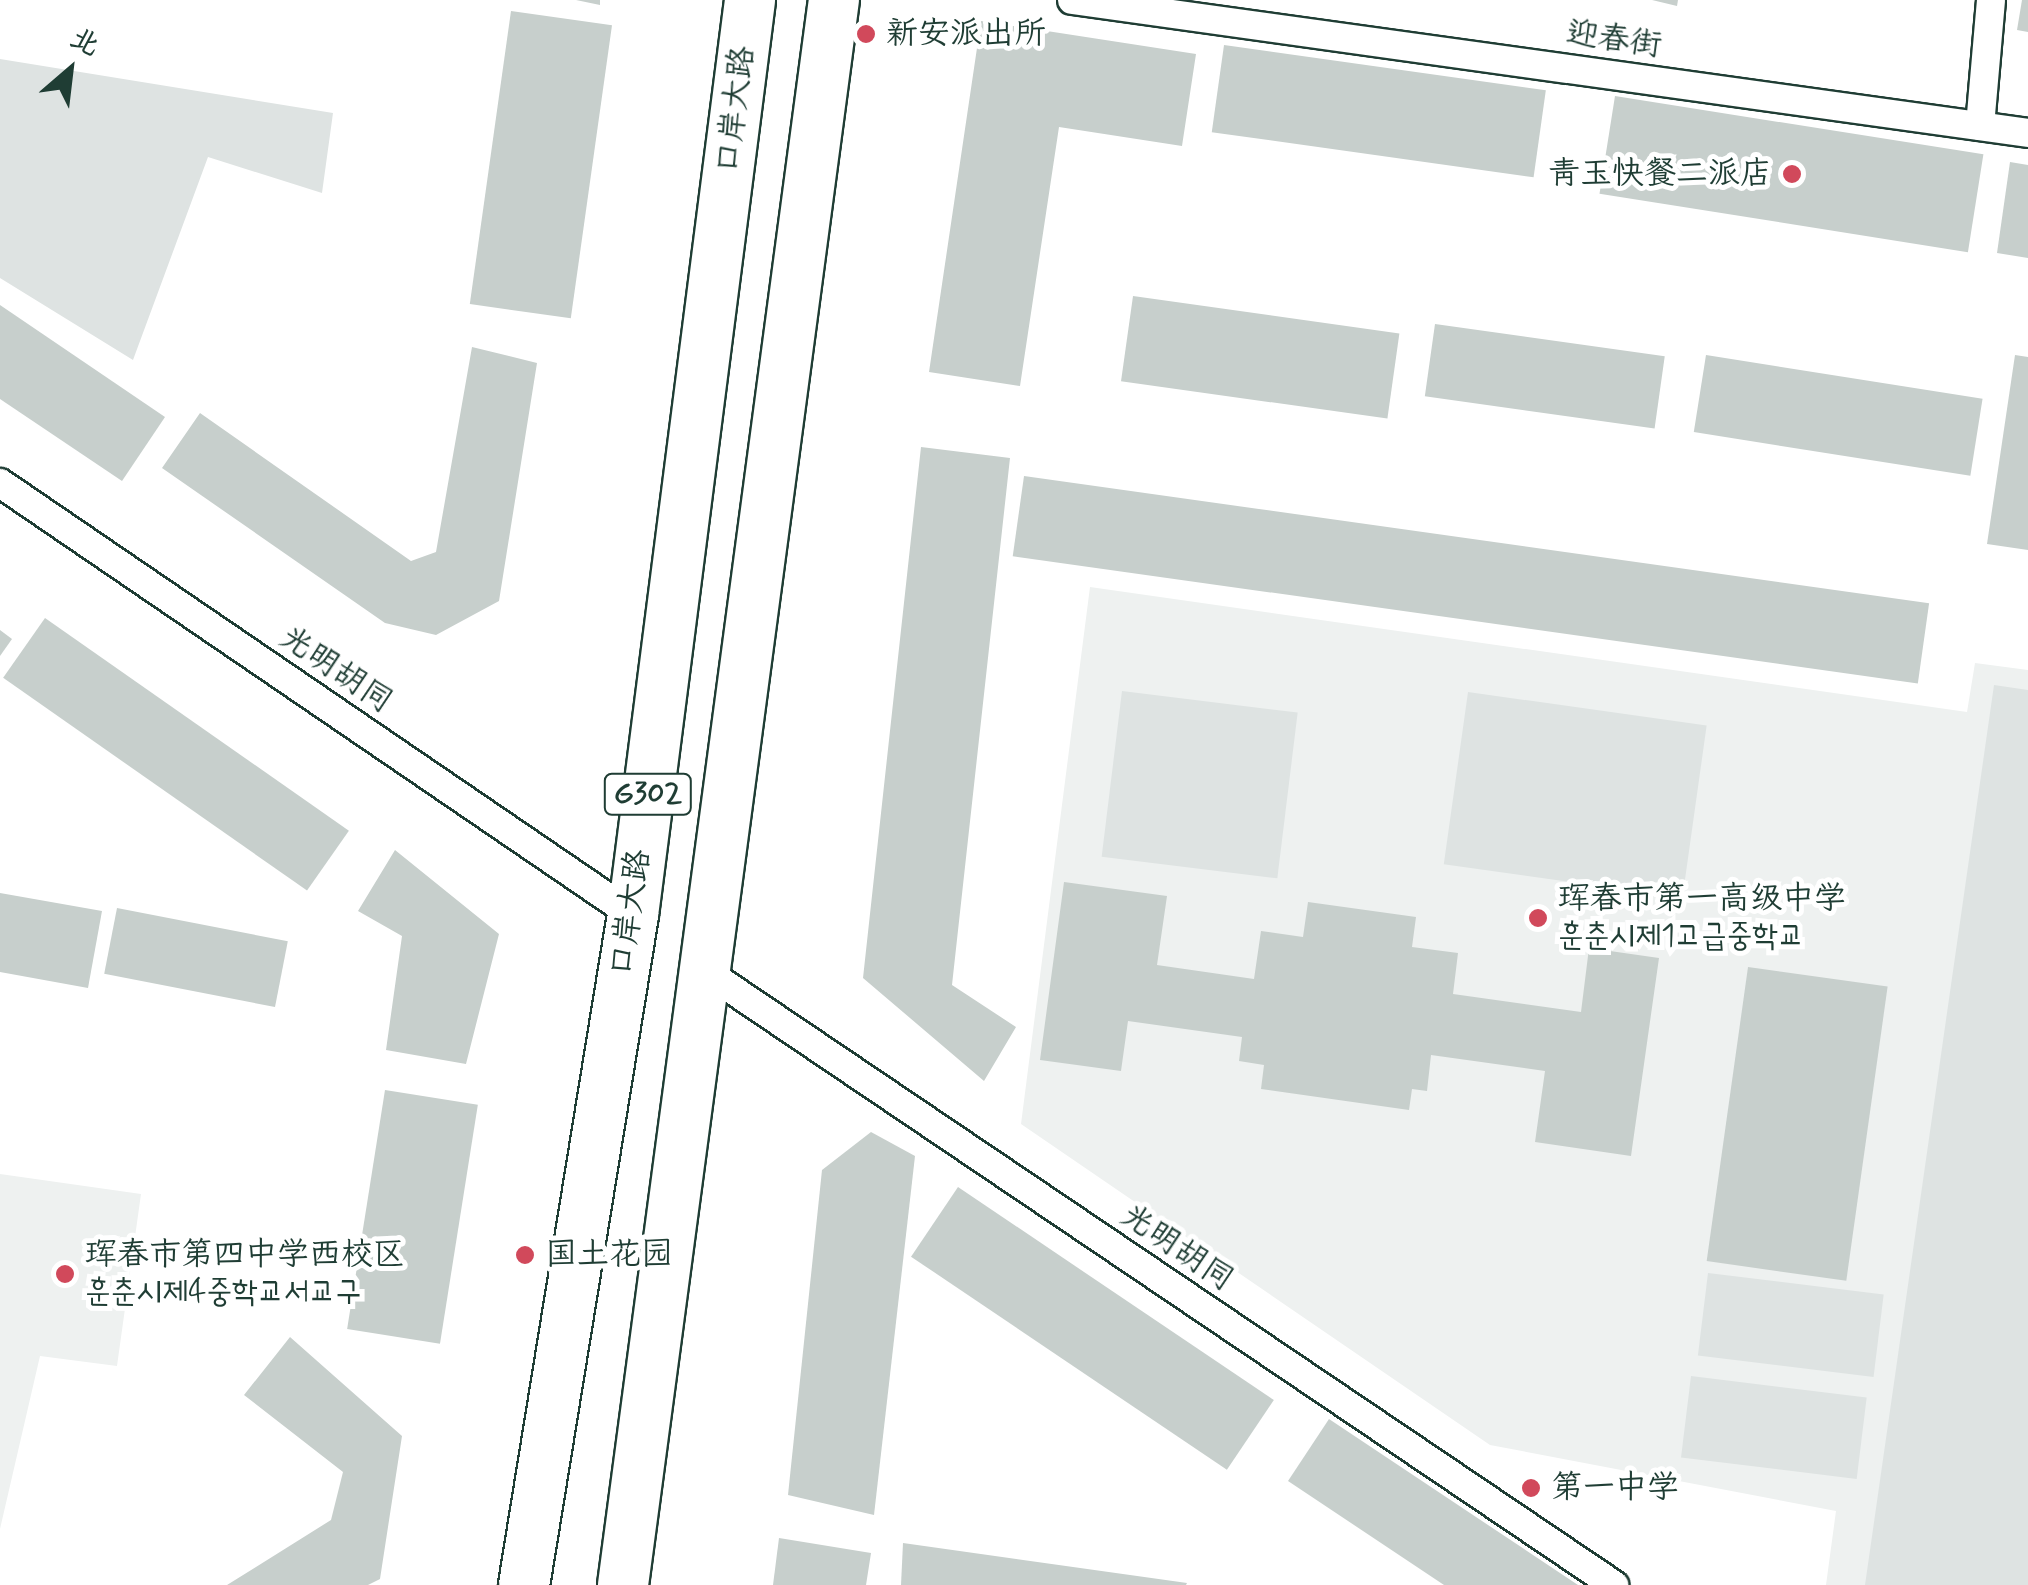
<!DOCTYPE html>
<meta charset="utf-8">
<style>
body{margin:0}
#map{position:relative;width:2028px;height:1585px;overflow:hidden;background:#fff;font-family:Mynerve,"LXGW WenKai TC","Poor Story",sans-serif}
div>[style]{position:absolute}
.built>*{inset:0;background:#eef1f0}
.green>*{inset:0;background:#dee3e2;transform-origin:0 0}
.building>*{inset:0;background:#c7cfcc;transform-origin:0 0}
.roads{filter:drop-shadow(2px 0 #1f3d34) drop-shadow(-2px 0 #1f3d34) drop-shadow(0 2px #1f3d34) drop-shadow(0 -2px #1f3d34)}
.street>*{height:28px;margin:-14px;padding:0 14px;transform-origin:14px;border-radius:14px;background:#fff}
.highway>*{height:50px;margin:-25px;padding:0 25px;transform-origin:25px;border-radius:25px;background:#fff}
.dots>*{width:28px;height:28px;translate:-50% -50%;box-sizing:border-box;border:5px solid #fff;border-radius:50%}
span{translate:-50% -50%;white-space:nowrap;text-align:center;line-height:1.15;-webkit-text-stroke:10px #fff;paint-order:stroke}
.shield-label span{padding:2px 8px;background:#fff;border:2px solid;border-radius:8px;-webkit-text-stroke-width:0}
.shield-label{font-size:30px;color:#1f3d34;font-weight:700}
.poi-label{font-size:32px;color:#1f3d34}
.left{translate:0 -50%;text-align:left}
.right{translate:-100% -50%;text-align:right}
.street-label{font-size:32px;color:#1f3d34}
.north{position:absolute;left:20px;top:20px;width:100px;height:100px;-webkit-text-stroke:8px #fff;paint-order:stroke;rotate:28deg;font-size:28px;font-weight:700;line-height:40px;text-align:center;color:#1f3d34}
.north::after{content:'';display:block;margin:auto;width:35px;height:45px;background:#1f3d34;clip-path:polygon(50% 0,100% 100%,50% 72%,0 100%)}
</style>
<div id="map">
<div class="built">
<div style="clip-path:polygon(1090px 587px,1967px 712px,1975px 663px,2028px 670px,2028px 1585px,1826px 1585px,1836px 1511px,1490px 1445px,1021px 1124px)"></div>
<div style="clip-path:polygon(0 1174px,141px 1194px,117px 1366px,40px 1356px,0 1529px)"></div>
</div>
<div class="green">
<div style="clip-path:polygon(0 59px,333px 113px,322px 193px,208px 157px,133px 360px,0 278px)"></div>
<div style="clip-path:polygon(1994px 685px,2028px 690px,2028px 1585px,1865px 1585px)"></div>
<div style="left:1122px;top:691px;width:177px;height:167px;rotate:7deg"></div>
<div style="left:1468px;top:692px;width:241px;height:174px;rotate:8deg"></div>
<div style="left:1708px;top:1273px;width:177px;height:83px;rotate:7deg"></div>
<div style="left:1691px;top:1376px;width:177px;height:82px;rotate:7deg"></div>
</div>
<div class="building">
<div style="clip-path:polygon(576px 0,600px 0,600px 5px)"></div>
<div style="clip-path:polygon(1652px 0,1678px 0,1677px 6px)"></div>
<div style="clip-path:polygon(2022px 0,2028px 0,2028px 32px,2017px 30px)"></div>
<div style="left:511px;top:11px;width:102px;height:296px;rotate:8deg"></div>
<div style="clip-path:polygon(981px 21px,1196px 54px,1182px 146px,1059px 127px,1020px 386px,929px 372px)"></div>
<div style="left:1224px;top:45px;width:325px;height:88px;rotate:8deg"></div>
<div style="left:1615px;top:96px;width:373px;height:99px;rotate:9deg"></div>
<div style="clip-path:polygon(2010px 162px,2028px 165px,2028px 258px,1997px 253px)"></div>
<div style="left:1133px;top:296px;width:269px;height:86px;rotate:8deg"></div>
<div style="clip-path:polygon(0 305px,165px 417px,122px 481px,0 399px)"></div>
<div style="left:1435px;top:324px;width:232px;height:73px;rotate:8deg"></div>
<div style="clip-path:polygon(472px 347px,537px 363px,499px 601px,436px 635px,385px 623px,162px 468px,200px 413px,411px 561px,436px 552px)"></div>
<div style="left:1706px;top:355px;width:280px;height:78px;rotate:9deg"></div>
<div style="clip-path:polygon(2015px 355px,2028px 357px,2028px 550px,1987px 544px)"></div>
<div style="clip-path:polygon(921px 447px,1010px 458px,952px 985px,1016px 1027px,984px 1081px,863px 978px)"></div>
<div style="left:1024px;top:476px;width:914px;height:81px;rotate:8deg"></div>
<div style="left:45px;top:618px;width:371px;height:73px;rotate:35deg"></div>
<div style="clip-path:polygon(0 630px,12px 639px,0 656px)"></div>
<div style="clip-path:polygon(395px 850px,499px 934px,466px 1064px,386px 1050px,402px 936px,358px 911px)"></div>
<div style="clip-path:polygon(1064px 882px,1167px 896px,1157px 965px,1254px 979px,1261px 931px,1303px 937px,1308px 902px,1416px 917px,1412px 947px,1458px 953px,1453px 994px,1581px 1012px,1589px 948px,1659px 958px,1631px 1156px,1535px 1142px,1545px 1071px,1431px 1055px,1427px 1091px,1412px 1089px,1409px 1110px,1261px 1089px,1264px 1065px,1239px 1061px,1242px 1037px,1128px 1021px,1121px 1071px,1040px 1060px)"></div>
<div style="clip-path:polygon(0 893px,102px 911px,88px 988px,0 972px)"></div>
<div style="left:117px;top:908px;width:174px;height:67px;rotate:11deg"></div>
<div style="left:1748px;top:967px;width:141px;height:297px;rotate:8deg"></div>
<div style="left:385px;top:1090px;width:94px;height:242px;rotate:9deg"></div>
<div style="clip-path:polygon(871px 1132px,915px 1156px,874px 1515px,788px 1495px,822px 1170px)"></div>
<div style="left:958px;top:1187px;width:381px;height:84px;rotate:34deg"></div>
<div style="clip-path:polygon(290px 1337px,402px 1436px,380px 1579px,368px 1585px,227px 1585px,331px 1520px,343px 1472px,244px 1395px)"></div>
<div style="clip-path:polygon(1329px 1419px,1578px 1585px,1444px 1585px,1288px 1481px)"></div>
<div style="clip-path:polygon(779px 1538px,871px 1553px,866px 1585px,773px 1585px)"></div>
<div style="clip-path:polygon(903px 1543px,1187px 1583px,1186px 1585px,901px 1585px)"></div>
</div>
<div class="roads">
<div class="street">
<div style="left:1072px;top:0;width:965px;rotate:7.92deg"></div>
<div style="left:1980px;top:126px;width:126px;rotate:-85deg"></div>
<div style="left:0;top:483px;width:766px;rotate:34.31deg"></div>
<div style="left:702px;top:969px;width:1101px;rotate:34.04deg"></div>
</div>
<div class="highway">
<div style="left:524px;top:1585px;width:679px;rotate:-80.76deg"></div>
<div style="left:633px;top:915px;width:922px;rotate:-82.71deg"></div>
<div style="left:623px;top:1585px;width:1599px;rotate:-82.42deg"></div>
</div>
</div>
<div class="dots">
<div style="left:866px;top:34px;background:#d1495b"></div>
<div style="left:1792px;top:174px;background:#d1495b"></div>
<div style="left:1538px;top:918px;background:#d1495b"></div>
<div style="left:525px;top:1255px;background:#d1495b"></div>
<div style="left:65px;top:1274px;background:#d1495b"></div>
<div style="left:1531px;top:1488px;background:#d1495b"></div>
</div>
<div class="shield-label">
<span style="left:648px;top:794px">G302</span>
</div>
<div class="poi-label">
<span class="left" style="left:886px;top:34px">新安派出所</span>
<span class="right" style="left:1772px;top:174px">青玉快餐二派店</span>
<span class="left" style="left:1558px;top:918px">珲春市第一高级中学<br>훈춘시제1고급중학교</span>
<span class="left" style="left:545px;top:1255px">国土花园</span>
<span class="left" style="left:85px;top:1274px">珲春市第四中学西校区<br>훈춘시제4중학교서교구</span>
<span class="left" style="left:1551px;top:1488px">第一中学</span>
</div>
<div class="street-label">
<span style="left:1614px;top:40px;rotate:8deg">迎春街</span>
<span style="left:736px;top:110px;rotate:-83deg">口岸大路</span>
<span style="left:336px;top:670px;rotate:34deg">光明胡同</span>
<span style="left:631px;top:913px;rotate:-82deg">口岸大路</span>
<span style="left:1177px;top:1248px;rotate:34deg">光明胡同</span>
</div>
<div class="north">北</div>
</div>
